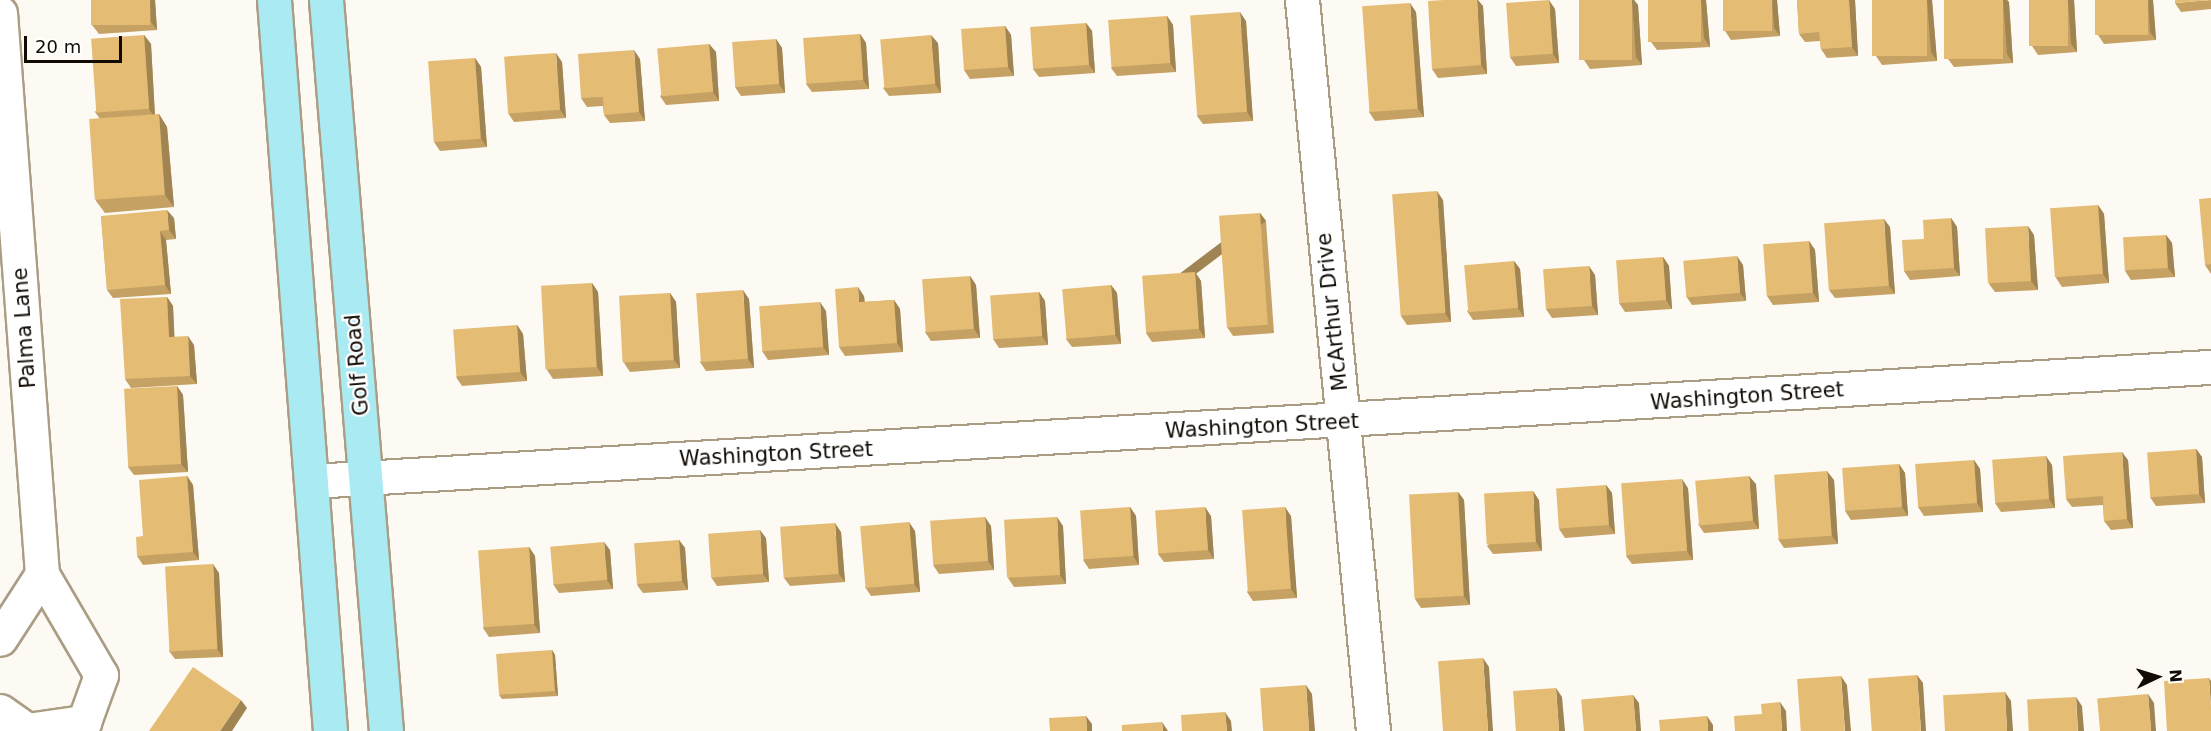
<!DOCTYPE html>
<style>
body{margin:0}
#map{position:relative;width:2211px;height:731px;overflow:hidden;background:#fdfaf4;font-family:"DejaVu Sans",sans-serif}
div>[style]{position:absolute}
.roads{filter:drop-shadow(2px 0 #ab9d84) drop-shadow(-2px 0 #ab9d84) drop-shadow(0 2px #ab9d84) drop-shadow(0 -2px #ab9d84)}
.street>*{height:33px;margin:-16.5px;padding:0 16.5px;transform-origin:16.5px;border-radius:16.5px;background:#fff}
.primary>*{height:33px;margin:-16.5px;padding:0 16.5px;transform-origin:16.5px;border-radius:16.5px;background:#aaeaf2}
.wall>*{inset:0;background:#c5a264}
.shaded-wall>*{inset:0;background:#a08451;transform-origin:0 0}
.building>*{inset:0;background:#e5bc74;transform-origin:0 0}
span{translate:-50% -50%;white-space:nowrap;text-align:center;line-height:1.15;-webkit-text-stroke:4.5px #fff;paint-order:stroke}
.street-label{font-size:21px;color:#110b04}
.north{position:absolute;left:2127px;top:647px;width:60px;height:60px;-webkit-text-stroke:4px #fff;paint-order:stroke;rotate:86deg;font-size:16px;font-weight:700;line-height:24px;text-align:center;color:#110b04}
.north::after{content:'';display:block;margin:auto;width:21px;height:27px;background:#110b04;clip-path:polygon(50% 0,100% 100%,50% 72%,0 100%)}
.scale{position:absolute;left:24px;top:36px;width:98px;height:27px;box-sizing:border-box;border:3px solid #110b04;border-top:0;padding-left:8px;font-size:18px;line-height:21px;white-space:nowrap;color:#110b04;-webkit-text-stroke:4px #fff;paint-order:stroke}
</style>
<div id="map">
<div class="roads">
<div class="street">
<div style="left:1302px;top:0;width:734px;rotate:84.45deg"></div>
<div style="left:0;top:13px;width:563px;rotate:85.72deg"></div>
<div style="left:42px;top:574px;width:77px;rotate:122.9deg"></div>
<div style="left:312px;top:481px;width:1902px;rotate:-3.44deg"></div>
<div style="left:0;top:711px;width:33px;rotate:35deg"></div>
<div style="left:27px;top:730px;width:58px;rotate:-8deg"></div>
<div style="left:84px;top:722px;width:50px;rotate:-70.1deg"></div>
<div style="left:101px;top:675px;width:117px;rotate:-120.3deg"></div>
</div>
<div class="primary">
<div style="left:274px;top:0;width:733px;rotate:85.62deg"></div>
<div style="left:326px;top:0;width:733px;rotate:85.31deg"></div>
</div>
</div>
<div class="wall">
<div style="clip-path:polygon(91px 0,155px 0,157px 30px,99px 34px,92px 25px)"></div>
<div style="clip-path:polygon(1579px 0,1634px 0,1638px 5px,1642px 65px,1590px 69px,1584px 60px)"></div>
<div style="clip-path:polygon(1648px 0,1706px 0,1710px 47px,1657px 50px,1651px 42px)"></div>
<div style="clip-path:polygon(1777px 0,1780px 36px,1731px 40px,1725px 31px)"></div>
<div style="clip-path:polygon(1797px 0,1855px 0,1858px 56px,1827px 58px,1821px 49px,1820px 41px,1805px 42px,1799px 34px)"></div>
<div style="clip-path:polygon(1872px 0,1932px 0,1937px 61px,1882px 65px,1876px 56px)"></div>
<div style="clip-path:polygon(1944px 0,2007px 0,2009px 2px,2013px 63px,1954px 67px,1948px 59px)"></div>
<div style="clip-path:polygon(2029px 0,2074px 0,2077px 52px,2038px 55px,2032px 46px)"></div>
<div style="clip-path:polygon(2153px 0,2156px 40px,2104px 44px,2098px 35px)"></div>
<div style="clip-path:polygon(2211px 0,2211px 9px,2181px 12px,2175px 3px)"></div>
<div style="clip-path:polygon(1483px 6px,1487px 74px,1438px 78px,1432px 69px)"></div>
<div style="clip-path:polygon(1555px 9px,1559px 63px,1516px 66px,1510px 57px)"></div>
<div style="clip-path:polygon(1416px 12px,1424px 117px,1375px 121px,1369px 112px)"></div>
<div style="clip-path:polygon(1167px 16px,1173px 25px,1176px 72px,1117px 76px,1111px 68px)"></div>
<div style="clip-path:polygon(1246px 21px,1253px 121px,1203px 124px,1197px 116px)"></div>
<div style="clip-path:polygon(1086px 23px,1092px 31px,1095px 73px,1039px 77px,1033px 69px)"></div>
<div style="clip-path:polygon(1005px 26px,1011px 35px,1014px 76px,970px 79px,964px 70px)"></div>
<div style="clip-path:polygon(860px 34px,866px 43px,869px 89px,812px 92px,806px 84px)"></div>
<div style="clip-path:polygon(144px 35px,151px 44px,155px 115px,159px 114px,167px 127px,174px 207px,105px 213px,96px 201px,100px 119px,95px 112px)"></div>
<div style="clip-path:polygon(776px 39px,782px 48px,785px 93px,741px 96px,735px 87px)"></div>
<div style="clip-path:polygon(938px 43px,941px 93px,889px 96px,883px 88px)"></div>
<div style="clip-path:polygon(709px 44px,716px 52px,719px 101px,666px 105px,660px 96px)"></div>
<div style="clip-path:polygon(475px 58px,481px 67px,487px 147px,440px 151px,434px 142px)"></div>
<div style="clip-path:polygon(640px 59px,645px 121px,610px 123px,604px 115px,603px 106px,587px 107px,581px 98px)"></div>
<div style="clip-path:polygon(562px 62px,566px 118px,514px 122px,508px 113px)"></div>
<div style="clip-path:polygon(2211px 198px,2211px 274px,2205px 265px)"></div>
<div style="clip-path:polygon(1443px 200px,1451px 322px,1407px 325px,1401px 316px)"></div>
<div style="clip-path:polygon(2098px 205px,2104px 214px,2109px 283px,2062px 287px,2056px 278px)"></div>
<div style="clip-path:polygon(1260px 213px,1266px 221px,1274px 333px,1233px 336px,1227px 327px)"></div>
<div style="clip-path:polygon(101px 216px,174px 218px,176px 239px,166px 240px,171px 294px,113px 298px,107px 290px)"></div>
<div style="clip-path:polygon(1951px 218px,1957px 227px,1960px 276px,1910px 280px,1904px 271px,1924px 239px)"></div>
<div style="clip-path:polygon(1890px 227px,1895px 294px,1835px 298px,1829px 290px)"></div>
<div style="clip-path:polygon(2034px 235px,2038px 290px,1995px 292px,1989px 284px)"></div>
<div style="clip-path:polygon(2166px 235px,2172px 243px,2175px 277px,2131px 280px,2125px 271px)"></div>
<div style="clip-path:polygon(1809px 241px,1815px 250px,1819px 302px,1773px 305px,1767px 296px)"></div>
<div style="clip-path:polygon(1663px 257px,1669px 266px,1672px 309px,1625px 312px,1619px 303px)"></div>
<div style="clip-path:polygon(1514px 261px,1520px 269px,1524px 317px,1473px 320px,1467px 311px)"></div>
<div style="clip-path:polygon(1743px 265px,1746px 301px,1692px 305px,1686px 296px)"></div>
<div style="clip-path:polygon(1195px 272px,1201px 281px,1205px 338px,1152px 342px,1146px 333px)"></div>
<div style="clip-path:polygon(1595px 275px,1598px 315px,1552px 318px,1546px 309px)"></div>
<div style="clip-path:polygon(970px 276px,976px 285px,980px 338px,931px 341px,925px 332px)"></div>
<div style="clip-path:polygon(592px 283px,598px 292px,603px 376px,553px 379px,547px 370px)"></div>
<div style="clip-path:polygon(1111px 285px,1117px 293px,1121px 344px,1072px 347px,1066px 339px)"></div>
<div style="clip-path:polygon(1039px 292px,1045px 301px,1048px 345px,999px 348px,993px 339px)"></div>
<div style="clip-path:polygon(670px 293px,676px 302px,680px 368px,630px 372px,624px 363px)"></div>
<div style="clip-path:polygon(864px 296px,865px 302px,894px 300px,900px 309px,903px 352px,845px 356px,839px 347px)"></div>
<div style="clip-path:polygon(167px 297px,173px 306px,174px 337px,194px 345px,197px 384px,131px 388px,125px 379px)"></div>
<div style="clip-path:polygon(749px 299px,754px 368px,706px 371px,700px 362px)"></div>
<div style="clip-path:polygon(826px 311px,829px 355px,768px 360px,762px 351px)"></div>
<div style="clip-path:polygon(517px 325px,523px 334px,527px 381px,462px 386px,456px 377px)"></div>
<div style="clip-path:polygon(177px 386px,183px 395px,188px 472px,134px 475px,128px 467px)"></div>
<div style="clip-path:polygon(2196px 449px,2202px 457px,2205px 503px,2156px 506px,2150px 497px)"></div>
<div style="clip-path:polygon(1974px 460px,1980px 469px,1983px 512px,1924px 516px,1918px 507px)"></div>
<div style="clip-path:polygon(2128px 460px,2133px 528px,2111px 530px,2104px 521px,2103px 505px,2072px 507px,2066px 499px)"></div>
<div style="clip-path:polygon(1899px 464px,1905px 473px,1908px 516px,1851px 520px,1845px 511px)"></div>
<div style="clip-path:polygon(2052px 465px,2055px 508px,2001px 512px,1995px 503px)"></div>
<div style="clip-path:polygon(187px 476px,193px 485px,199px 560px,143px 565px,137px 556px,143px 536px)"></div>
<div style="clip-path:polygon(1834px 480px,1838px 544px,1784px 548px,1778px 539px)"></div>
<div style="clip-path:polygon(1756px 484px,1759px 529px,1704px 533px,1698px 524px)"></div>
<div style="clip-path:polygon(1606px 485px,1612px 493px,1615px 534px,1565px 538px,1559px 529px)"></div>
<div style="clip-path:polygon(1688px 488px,1693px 560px,1632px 564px,1626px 556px)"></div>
<div style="clip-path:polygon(1458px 492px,1464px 500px,1470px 605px,1421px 608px,1415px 599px)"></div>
<div style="clip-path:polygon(1539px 500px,1542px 551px,1493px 554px,1487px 546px)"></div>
<div style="clip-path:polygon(1130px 507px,1136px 516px,1139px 565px,1089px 569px,1083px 560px)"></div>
<div style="clip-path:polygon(1211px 516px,1214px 559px,1164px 562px,1158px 554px)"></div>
<div style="clip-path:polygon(1291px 516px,1297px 598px,1253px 601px,1247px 592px)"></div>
<div style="clip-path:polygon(991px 526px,994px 570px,939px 574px,933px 565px)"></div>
<div style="clip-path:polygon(1063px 526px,1066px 584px,1014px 587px,1008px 578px)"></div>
<div style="clip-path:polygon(915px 531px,920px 592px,871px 596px,865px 587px)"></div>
<div style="clip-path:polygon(841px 532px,845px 582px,790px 586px,784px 578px)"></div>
<div style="clip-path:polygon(766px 538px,769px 582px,717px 586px,711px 577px)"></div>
<div style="clip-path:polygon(679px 540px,685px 548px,688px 590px,643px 593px,637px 585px)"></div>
<div style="clip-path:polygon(529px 547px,535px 556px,540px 633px,489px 637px,483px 628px)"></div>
<div style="clip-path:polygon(610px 550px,613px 589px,559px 593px,553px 584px)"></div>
<div style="clip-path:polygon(219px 573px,223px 657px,175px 659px,169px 651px)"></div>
<div style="clip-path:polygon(552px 650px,555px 655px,558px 696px,502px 699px,499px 695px)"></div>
</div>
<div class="shaded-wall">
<div style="clip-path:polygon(150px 0,155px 0,157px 30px,151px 22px)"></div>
<div style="clip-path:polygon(1477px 0,1478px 0,1483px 6px,1487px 74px,1481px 65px)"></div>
<div style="clip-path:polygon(1549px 0,1555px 9px,1559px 63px,1553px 54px)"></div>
<div style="clip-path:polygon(1632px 0,1634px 0,1638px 5px,1642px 65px,1636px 57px)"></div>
<div style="clip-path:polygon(1701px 0,1706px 0,1710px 47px,1704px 38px)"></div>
<div style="clip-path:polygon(1772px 0,1777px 0,1780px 36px,1774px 28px)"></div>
<div style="clip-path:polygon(1849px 0,1855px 0,1858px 56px,1852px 47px)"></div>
<div style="clip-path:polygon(1927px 0,1932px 0,1937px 61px,1931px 52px)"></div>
<div style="clip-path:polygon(2003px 0,2007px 0,2009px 2px,2013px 63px,2007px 54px)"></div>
<div style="clip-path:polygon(2068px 0,2074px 0,2077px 52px,2071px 44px)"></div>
<div style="clip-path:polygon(2148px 0,2153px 0,2156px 40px,2150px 32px)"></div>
<div style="clip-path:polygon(1410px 3px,1416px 12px,1424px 117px,1418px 109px)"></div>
<div style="clip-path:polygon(1240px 12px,1246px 21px,1253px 121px,1247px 112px)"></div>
<div style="clip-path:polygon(1167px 16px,1173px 25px,1176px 72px,1170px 63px)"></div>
<div style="clip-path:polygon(1086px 23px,1092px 31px,1095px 73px,1089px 65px)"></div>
<div style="clip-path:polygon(1005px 26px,1011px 35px,1014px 76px,1008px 67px)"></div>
<div style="clip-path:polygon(860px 34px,866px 43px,869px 89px,863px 80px)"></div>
<div style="clip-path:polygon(144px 35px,151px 44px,155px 118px,149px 109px)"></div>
<div style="clip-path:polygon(931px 35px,938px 43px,941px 93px,935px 84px)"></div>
<div style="clip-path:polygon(776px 39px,782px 48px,785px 93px,779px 84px)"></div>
<div style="clip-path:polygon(709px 44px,716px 52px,719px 101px,713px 92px)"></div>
<div style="clip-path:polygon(634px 50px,640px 59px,645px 121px,639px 112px)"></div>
<div style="clip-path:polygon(556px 53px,562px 62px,566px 118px,560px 110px)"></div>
<div style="clip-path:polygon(475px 58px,481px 67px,487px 147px,481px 139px)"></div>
<div style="clip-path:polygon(159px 114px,167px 127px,174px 207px,165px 195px)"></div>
<div style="clip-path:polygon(1437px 191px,1443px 200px,1451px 322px,1445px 313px)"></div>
<div style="clip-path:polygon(2098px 205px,2104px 214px,2109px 283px,2103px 274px)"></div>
<div style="clip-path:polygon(167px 210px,174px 218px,176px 239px,169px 230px)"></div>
<div style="left:1260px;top:213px;width:10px;height:112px;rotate:53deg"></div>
<div style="clip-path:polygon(1951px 218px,1957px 227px,1960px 276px,1954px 268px)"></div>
<div style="clip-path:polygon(1884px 219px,1890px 227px,1895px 294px,1889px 286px)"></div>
<div style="clip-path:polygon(2028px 226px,2034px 235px,2038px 290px,2031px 281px)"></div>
<div style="clip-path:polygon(160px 231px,166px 240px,171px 294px,165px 285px)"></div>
<div style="clip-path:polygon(2166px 235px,2172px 243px,2175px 277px,2168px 268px)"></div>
<div style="clip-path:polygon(1809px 241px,1815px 250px,1819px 302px,1813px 293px)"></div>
<div style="clip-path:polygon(1737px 256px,1743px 265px,1746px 301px,1740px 293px)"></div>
<div style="clip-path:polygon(1663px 257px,1669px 266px,1672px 309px,1666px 300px)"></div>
<div style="clip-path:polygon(1514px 261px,1520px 269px,1524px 317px,1518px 308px)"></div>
<div style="clip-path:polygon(1589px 266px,1595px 275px,1598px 315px,1592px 306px)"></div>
<div style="clip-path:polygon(1195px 272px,1201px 281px,1205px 338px,1199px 329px)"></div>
<div style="clip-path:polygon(970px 276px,976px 285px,980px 338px,974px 329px)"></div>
<div style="clip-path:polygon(592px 283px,598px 292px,603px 376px,597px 367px)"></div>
<div style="clip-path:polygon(1111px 285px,1117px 293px,1121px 344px,1115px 335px)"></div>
<div style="clip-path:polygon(858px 287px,864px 296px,865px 311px,859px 302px)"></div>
<div style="clip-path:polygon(743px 290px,749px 299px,754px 368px,748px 359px)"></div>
<div style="clip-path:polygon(1039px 292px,1045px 301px,1048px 345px,1042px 336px)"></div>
<div style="clip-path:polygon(670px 293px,676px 302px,680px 368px,674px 360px)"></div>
<div style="clip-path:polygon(167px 297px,173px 306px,175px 346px,169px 337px)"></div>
<div style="clip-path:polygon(894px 300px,900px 309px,903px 352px,897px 343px)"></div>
<div style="clip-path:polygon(820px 302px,826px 311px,829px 355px,823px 347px)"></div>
<div style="clip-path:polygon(517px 325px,523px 334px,527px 381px,520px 372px)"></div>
<div style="clip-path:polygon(188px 336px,194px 345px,197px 384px,190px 376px)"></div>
<div style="clip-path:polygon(177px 386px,183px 395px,188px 472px,181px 464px)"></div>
<div style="clip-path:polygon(2196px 449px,2202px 457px,2205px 503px,2199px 494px)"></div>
<div style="clip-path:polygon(2122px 452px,2128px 460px,2133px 528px,2127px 519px)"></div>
<div style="clip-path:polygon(2046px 456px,2052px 465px,2055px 508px,2049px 499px)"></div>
<div style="clip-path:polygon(1974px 460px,1980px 469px,1983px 512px,1977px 503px)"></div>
<div style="clip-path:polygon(1899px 464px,1905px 473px,1908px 516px,1902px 507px)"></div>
<div style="clip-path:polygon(1827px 471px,1834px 480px,1838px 544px,1832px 536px)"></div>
<div style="clip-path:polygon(187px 476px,193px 485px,199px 560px,193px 552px)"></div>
<div style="clip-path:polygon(1749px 476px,1756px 484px,1759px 529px,1753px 521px)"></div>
<div style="clip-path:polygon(1682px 479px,1688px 488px,1693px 560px,1687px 551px)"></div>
<div style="clip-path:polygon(1606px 485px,1612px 493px,1615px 534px,1609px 525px)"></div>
<div style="clip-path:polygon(1533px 491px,1539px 500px,1542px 551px,1536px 542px)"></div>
<div style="clip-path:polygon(1458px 492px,1464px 500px,1470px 605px,1464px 596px)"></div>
<div style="clip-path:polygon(1130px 507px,1136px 516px,1139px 565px,1133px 556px)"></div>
<div style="clip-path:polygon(1205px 507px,1211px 516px,1214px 559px,1208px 550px)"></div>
<div style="clip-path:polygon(1285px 507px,1291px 516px,1297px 598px,1291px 589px)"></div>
<div style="clip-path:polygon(985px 517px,991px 526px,994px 570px,988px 561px)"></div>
<div style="clip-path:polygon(1057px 517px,1063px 526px,1066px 584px,1060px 575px)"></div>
<div style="clip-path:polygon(909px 522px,915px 531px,920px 592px,914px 584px)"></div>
<div style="clip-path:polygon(835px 523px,841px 532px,845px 582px,839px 574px)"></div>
<div style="clip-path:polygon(760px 530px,766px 538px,769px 582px,763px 574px)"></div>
<div style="clip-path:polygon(679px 540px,685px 548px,688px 590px,682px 581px)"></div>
<div style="clip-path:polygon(604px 542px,610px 550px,613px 589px,607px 580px)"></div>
<div style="clip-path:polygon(529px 547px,535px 556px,540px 633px,534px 624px)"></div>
<div style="clip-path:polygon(213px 564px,219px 573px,223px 657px,217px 649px)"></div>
<div style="clip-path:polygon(552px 650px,555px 655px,558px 696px,555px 691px)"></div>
<div style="clip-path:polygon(1483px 658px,1489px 667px,1493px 731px,1488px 731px)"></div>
<div style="clip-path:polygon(1917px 675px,1923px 683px,1926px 731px,1921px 731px)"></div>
<div style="clip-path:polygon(1841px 676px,1847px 685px,1851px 731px,1845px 731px)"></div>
<div style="clip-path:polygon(2209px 678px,2211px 681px,2211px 707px)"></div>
<div style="clip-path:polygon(1306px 685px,1312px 694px,1315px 731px,1309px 731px)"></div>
<div style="clip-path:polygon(1556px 688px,1562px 697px,1565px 731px,1559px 731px)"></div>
<div style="clip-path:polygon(2005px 692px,2011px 701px,2013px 731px,2007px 731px)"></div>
<div style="clip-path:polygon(2148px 694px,2154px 703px,2156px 731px,2151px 731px)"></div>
<div style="clip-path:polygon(1633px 695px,1639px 703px,1641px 731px,1636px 731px)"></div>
<div style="clip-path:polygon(2076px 697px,2082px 706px,2084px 731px,2078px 731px)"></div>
<div style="clip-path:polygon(241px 700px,247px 708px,232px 731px,220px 731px)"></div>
<div style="clip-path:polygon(1780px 702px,1786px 711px,1787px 731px,1782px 731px)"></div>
<div style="clip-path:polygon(1225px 712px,1231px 721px,1232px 731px,1227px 731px)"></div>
<div style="clip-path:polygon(1086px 716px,1092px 724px,1092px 731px,1087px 731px)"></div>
<div style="clip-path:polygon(1707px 716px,1713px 725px,1713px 731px,1708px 731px)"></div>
<div style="clip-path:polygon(1162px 722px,1168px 731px,1163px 731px)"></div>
</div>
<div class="building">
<div style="left:91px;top:0;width:59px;height:25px"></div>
<div style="clip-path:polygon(1444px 0,1477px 0,1481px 65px,1432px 69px,1428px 1px)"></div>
<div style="left:1549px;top:0;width:54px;height:43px;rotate:86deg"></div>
<div style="left:1579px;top:0;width:53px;height:60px"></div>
<div style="left:1648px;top:0;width:53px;height:42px"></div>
<div style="left:1723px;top:0;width:49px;height:31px"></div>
<div style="clip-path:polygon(1797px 0,1849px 0,1852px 47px,1821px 49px,1819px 32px,1799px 34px)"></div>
<div style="left:1872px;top:0;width:55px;height:56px"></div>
<div style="left:1944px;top:0;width:59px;height:59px"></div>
<div style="left:2029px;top:0;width:39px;height:46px"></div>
<div style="left:2095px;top:0;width:53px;height:35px"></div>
<div style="clip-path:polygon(2175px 0,2211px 0,2175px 3px)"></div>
<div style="left:1410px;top:3px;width:106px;height:48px;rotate:86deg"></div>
<div style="left:1240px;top:12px;width:100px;height:50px;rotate:86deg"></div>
<div style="left:1167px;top:16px;width:47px;height:59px;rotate:86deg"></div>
<div style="left:1086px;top:23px;width:42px;height:56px;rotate:86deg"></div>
<div style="left:1005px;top:26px;width:41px;height:44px;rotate:86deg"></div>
<div style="left:860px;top:34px;width:46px;height:57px;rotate:86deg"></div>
<div style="left:144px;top:35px;width:74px;height:53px;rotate:86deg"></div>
<div style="left:931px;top:35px;width:49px;height:51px;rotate:85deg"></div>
<div style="left:776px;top:39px;width:45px;height:44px;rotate:86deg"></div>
<div style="left:709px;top:44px;width:48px;height:52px;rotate:85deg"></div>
<div style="clip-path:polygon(634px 50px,639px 112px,604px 115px,603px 97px,581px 98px,578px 54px)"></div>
<div style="left:556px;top:53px;width:57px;height:52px;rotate:86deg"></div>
<div style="left:475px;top:58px;width:81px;height:47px;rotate:86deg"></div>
<div style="left:159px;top:114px;width:81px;height:70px;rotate:86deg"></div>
<div style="left:1437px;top:191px;width:122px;height:45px;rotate:86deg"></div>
<div style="clip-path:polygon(2211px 198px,2211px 264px,2205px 265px,2199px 199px)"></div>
<div style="left:2098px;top:205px;width:69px;height:48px;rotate:86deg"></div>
<div style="clip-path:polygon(167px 210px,169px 230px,160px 231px,165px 285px,107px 290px,101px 216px)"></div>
<div style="left:1260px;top:213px;width:112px;height:41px;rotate:86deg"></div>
<div style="clip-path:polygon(1951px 218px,1954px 268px,1904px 271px,1902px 240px,1924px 239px,1923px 220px)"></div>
<div style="left:1884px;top:219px;width:67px;height:60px;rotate:86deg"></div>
<div style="left:2028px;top:226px;width:55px;height:43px;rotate:87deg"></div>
<div style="left:2166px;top:235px;width:33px;height:43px;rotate:87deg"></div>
<div style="left:1809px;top:241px;width:52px;height:46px;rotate:86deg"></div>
<div style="left:1737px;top:256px;width:37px;height:54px;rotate:85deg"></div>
<div style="left:1663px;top:257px;width:43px;height:47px;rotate:86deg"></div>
<div style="left:1514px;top:261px;width:47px;height:50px;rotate:85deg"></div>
<div style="left:1589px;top:266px;width:40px;height:46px;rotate:86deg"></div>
<div style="left:1195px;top:272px;width:57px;height:53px;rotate:86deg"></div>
<div style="left:970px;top:276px;width:53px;height:48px;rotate:86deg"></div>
<div style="left:592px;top:283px;width:84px;height:51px;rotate:87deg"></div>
<div style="left:1111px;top:285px;width:50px;height:49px;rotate:85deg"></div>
<div style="clip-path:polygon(858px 287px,859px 302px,894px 300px,897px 343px,839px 347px,835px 289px)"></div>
<div style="left:743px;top:290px;width:69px;height:47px;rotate:86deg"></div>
<div style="left:1039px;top:292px;width:44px;height:49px;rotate:86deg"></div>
<div style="left:670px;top:293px;width:67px;height:51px;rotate:87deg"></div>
<div style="clip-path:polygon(167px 297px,169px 337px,188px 336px,190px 376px,125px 379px,120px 299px)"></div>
<div style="left:820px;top:302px;width:45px;height:61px;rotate:86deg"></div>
<div style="left:517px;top:325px;width:47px;height:64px;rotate:86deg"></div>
<div style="left:177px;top:386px;width:78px;height:53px;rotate:87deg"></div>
<div style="left:2196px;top:449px;width:45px;height:49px;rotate:86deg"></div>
<div style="clip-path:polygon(2122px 452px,2127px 519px,2104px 521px,2103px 496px,2066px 499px,2063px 456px)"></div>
<div style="left:2046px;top:456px;width:43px;height:54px;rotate:86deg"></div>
<div style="left:1974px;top:460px;width:43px;height:59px;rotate:86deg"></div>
<div style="left:1899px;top:464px;width:43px;height:57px;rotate:86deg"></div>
<div style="left:1827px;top:471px;width:65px;height:53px;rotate:86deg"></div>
<div style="clip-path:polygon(187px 476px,193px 552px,137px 556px,136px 537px,143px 536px,139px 480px)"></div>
<div style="left:1749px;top:476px;width:45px;height:54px;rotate:85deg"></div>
<div style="left:1682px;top:479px;width:72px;height:61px;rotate:86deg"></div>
<div style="left:1606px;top:485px;width:40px;height:50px;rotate:86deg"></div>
<div style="left:1533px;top:491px;width:51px;height:49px;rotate:87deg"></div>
<div style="left:1458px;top:492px;width:104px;height:49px;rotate:87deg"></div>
<div style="left:1130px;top:507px;width:49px;height:50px;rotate:86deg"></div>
<div style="left:1205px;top:507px;width:43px;height:50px;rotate:86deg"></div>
<div style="left:1285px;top:507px;width:82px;height:43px;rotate:86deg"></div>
<div style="left:985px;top:517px;width:44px;height:55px;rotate:86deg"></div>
<div style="left:1057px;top:517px;width:58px;height:53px;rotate:87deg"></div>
<div style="left:909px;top:522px;width:62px;height:49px;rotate:85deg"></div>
<div style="left:835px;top:523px;width:51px;height:55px;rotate:86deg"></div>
<div style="left:760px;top:530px;width:44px;height:52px;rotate:86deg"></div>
<div style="left:679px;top:540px;width:41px;height:45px;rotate:86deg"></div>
<div style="left:604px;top:542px;width:38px;height:54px;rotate:85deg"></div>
<div style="left:529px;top:547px;width:77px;height:51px;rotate:86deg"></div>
<div style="left:213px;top:564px;width:85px;height:48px;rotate:87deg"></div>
<div style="left:552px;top:650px;width:41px;height:56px;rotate:86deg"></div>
<div style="left:1483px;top:658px;width:73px;height:45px;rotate:86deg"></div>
<div style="clip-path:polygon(193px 667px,241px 700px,220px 731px,149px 731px)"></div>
<div style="left:1917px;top:675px;width:56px;height:49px;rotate:86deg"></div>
<div style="left:1841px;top:676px;width:55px;height:44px;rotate:86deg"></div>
<div style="clip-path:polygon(2209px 678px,2211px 707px,2211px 731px,2167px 731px,2164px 681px)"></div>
<div style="left:1306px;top:685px;width:46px;height:46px;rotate:86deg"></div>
<div style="left:1556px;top:688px;width:43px;height:43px;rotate:86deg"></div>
<div style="left:2005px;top:692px;width:39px;height:62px;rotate:87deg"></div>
<div style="left:2148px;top:694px;width:37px;height:51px;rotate:85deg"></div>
<div style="left:1633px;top:695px;width:36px;height:52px;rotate:85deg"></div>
<div style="left:2076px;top:697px;width:34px;height:49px;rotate:87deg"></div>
<div style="clip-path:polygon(1780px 702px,1782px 731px,1735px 731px,1734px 716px,1762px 714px,1761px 704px)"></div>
<div style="clip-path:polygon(1225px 712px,1227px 731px,1182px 731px,1181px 715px)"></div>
<div style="clip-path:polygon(1086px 716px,1087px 731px,1050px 731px,1049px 718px)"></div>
<div style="clip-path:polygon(1707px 716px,1708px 731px,1660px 731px,1659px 720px)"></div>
<div style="clip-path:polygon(1162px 722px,1163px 731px,1122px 731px,1122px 725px)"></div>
</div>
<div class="street-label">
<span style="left:1332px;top:312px;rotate:-96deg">McArthur Drive</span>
<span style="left:24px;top:328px;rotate:-94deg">Palma Lane</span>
<span style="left:357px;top:365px;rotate:-95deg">Golf Road</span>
<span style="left:1747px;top:396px;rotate:-4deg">Washington Street</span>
<span style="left:1262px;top:426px;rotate:-3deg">Washington Street</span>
<span style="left:776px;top:454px;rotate:-3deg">Washington Street</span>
</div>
<div class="north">N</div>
<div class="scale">20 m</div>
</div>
